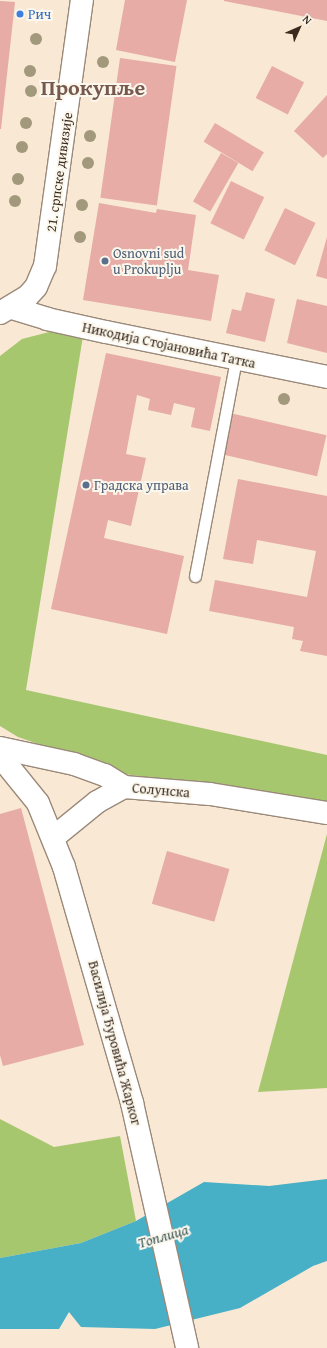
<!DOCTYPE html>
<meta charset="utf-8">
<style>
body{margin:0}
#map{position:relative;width:327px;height:1348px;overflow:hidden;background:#f8e8d4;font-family:"Gentium Book Plus",serif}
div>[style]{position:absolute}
.green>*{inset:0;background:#a7c76f}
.water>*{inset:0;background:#47afc6}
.building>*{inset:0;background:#e6aca5;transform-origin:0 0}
.roads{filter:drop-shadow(1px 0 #9a8979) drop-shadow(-1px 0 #9a8979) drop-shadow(0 1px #9a8979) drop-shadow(0 -1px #9a8979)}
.service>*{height:11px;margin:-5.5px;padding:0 5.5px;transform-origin:5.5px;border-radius:5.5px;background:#fff}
.minor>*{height:22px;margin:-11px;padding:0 11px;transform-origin:11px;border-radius:11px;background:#fff}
.secondary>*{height:22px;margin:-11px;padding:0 11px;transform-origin:11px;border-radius:11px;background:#fff}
.primary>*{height:22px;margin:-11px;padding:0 11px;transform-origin:11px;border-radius:11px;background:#fff}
.trees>*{width:12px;height:12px;margin:-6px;border-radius:50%;background:#a2997d}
.dots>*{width:11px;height:11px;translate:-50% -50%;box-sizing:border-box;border:2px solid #fbf7ec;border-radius:50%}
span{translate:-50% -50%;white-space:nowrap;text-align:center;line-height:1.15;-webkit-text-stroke:4px #fbf7ec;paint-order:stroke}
.shop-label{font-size:14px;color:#366cbe}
.left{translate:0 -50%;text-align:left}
.street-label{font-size:14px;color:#3b2a1e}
.service-label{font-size:14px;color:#4e5e75}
.water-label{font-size:15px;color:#3f5959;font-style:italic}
.town-label{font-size:22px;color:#77584d;font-weight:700}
.north{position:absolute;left:279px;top:8px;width:40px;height:40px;-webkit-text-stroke:3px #fbf7ec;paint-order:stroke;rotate:45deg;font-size:11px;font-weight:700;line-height:16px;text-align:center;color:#3b2a1e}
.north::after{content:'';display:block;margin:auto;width:14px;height:18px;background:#3b2a1e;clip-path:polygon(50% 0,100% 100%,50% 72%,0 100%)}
</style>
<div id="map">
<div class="green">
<div style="clip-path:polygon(53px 331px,83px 336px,26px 690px,327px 755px,327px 806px,125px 774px,18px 737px,0 726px,0 356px,22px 339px)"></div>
<div style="clip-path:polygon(327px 834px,327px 1088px,258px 1092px)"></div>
<div style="clip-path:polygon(0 1119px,54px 1147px,120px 1136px,136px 1221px,81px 1243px,0 1258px)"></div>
</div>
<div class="water">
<div style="clip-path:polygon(327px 1179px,327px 1261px,313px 1266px,240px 1308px,155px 1329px,81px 1327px,69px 1312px,59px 1329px,0 1329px,0 1258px,81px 1243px,136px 1221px,204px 1182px,269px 1186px)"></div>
</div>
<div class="building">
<div style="clip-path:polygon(125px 0,187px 0,175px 62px,116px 50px)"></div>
<div style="clip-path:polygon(224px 0,327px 0,327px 21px,224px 1px)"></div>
<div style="clip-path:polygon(0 1px,15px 2px,1px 129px,0 129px)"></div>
<div style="left:120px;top:58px;width:57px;height:141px;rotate:8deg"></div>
<div style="left:272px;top:66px;width:36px;height:36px;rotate:27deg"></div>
<div style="clip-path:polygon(327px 95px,327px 154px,323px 158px,294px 131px)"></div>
<div style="left:215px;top:123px;width:57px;height:22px;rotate:31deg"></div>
<div style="left:221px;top:153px;width:20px;height:56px;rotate:30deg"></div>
<div style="left:231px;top:181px;width:37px;height:47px;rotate:26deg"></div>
<div style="clip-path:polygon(99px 203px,156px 213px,157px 209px,196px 215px,188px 270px,219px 275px,211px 321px,83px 300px)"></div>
<div style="left:285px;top:208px;width:34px;height:47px;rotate:26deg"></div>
<div style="clip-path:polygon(327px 237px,327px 279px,316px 276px)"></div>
<div style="clip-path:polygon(246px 292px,275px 299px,265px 342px,226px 333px,232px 309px,241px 311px)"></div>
<div style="clip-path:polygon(297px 299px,327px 306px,327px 353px,287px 343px)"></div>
<div style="clip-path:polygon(106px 353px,221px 377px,210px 431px,191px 427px,195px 408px,174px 403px,171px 415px,148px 410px,150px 399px,137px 395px,126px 454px,146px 458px,131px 526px,108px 520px,104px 538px,184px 556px,167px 634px,51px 609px)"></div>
<div style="left:230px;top:413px;width:99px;height:42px;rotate:13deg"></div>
<div style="clip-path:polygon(238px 479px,327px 496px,327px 656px,300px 651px,303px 641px,292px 639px,294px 627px,209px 611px,215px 580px,307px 597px,316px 551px,257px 540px,253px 564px,223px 559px)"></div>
<div style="clip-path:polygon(21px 808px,84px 1045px,3px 1066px,0 1055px,0 814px)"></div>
<div style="left:167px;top:851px;width:65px;height:55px;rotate:16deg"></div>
</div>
<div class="roads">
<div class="service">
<div style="left:195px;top:576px;width:222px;rotate:-79.3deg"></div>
</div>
<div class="minor">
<div style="left:12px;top:308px;width:37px;rotate:17deg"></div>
<div style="left:47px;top:319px;width:60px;rotate:12.4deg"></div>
<div style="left:106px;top:332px;width:226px;rotate:11.5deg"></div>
<div style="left:0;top:748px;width:76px;rotate:12.2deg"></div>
<div style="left:74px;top:764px;width:33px;rotate:20deg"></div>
<div style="left:105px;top:775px;width:22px;rotate:32deg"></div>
<div style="left:124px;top:787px;width:86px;rotate:4.7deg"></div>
<div style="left:210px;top:794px;width:119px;rotate:9.2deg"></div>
<div style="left:54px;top:837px;width:55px;rotate:-39.1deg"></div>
<div style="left:97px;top:802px;width:31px;rotate:-29deg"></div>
</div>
<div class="secondary">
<div style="left:0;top:756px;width:60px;rotate:51deg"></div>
<div style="left:38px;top:803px;width:69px;rotate:67.9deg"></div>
<div style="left:64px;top:867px;width:246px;rotate:73.9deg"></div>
<div style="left:132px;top:1103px;width:251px;rotate:77.3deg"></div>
</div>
<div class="primary">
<div style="left:0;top:313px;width:31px;rotate:-31deg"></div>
<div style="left:27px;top:297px;width:13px;rotate:-48deg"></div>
<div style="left:36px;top:287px;width:23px;rotate:-67deg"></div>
<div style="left:45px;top:266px;width:269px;rotate:-82.1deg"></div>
</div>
</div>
<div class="trees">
<div style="left:36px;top:39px"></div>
<div style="left:103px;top:62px"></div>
<div style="left:30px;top:71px"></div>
<div style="left:31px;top:91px"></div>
<div style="left:26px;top:123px"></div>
<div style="left:90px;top:136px"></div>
<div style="left:22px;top:147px"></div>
<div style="left:88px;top:163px"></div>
<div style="left:18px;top:179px"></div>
<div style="left:15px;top:201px"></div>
<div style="left:82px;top:205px"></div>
<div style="left:80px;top:237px"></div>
<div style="left:284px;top:399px"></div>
</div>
<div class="dots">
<div style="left:20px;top:14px;background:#3f7fe0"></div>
<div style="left:105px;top:261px;background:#5c6f8a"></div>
<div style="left:86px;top:485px;background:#5c6f8a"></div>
</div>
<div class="shop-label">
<span class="left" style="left:28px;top:14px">Рич</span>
</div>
<div class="street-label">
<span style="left:59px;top:172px;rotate:-82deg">21. српске дивизије</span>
<span style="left:169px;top:345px;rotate:12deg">Никодија Стојановића Татка</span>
<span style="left:161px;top:790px;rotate:5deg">Солунска</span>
<span style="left:115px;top:1043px;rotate:75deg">Василија Ђуровића Жарког</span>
</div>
<div class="service-label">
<span class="left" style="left:113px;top:261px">Osnovni sud<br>u Prokuplju</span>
<span class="left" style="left:94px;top:485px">Градска управа</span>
</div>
<div class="water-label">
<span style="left:163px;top:1236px;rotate:-16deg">Топлица</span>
</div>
<div class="town-label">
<span style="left:93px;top:88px">Прокупље</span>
</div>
<div class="north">N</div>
</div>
